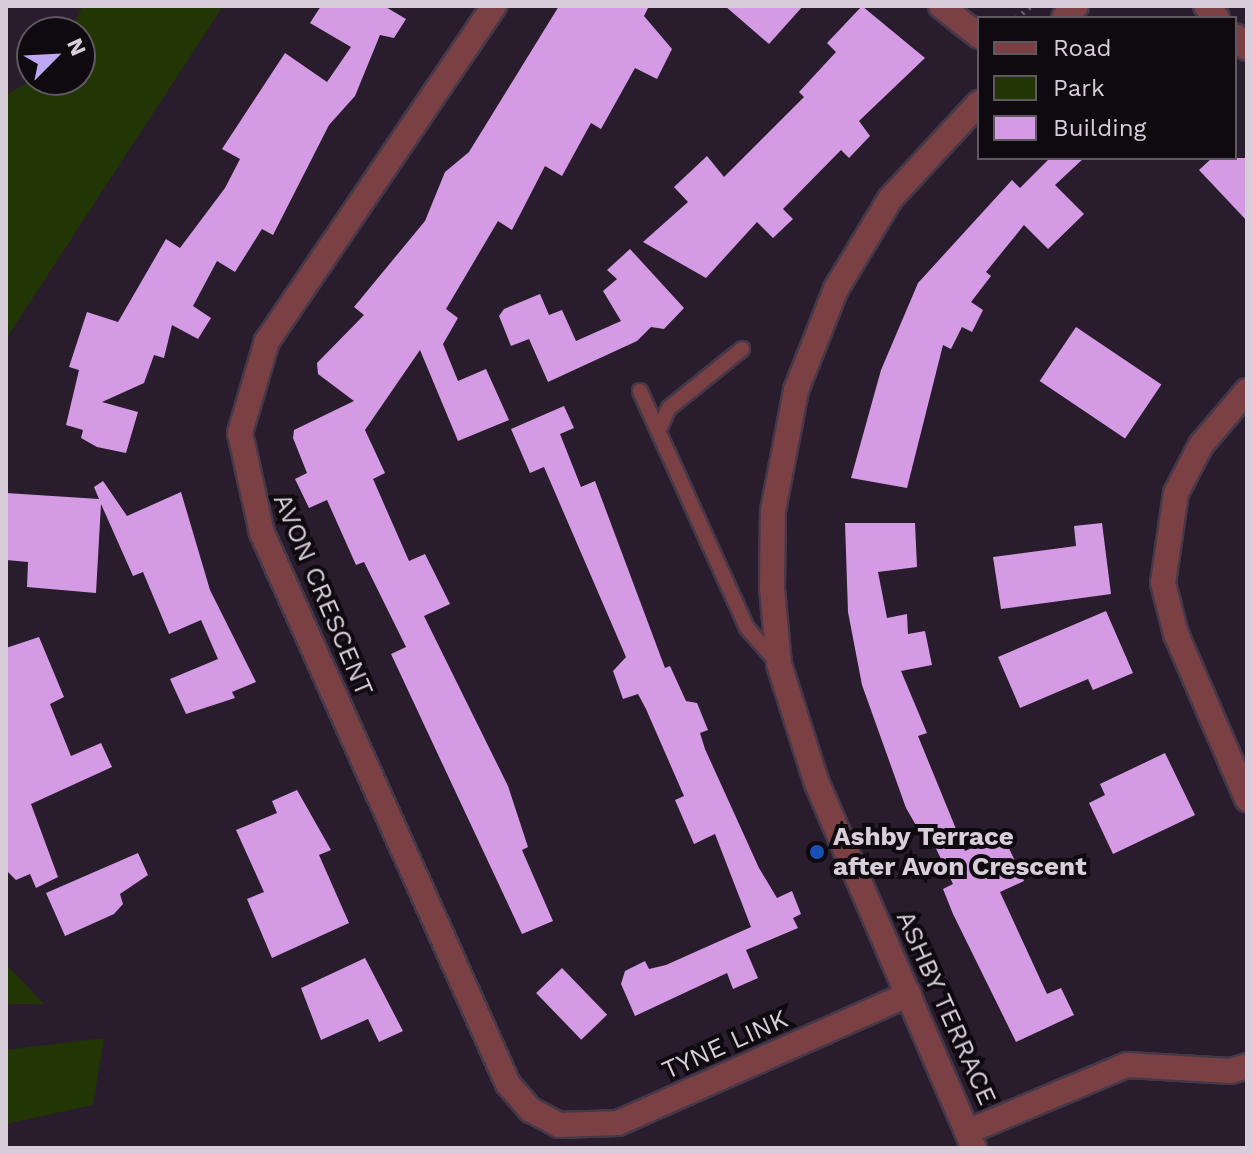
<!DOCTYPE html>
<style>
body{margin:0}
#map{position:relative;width:1253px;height:1154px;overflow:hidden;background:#291c2d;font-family:"Work Sans",sans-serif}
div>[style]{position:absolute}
.green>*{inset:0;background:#223505}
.building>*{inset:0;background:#d49be4;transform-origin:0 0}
.path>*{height:5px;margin-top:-2.5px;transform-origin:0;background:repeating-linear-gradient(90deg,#665a69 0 2px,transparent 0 8px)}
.roads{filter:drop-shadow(2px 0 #453849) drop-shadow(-2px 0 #453849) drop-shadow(0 2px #453849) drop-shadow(0 -2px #453849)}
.lane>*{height:14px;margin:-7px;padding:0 7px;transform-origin:7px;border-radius:7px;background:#7a4043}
.street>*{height:24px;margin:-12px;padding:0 12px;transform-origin:12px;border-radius:12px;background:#7a4043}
.dots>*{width:22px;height:22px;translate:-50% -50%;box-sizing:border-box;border:4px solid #0f0910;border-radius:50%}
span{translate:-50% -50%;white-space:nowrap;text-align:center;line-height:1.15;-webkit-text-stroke:8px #0f0910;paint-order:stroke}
.street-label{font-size:26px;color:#d7ced9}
.poi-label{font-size:26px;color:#d7ced9;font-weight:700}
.left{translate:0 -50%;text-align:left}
.frame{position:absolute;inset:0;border:8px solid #d7ced9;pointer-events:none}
.legend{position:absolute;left:977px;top:16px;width:260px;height:144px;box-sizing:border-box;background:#0f0910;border:2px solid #5f5860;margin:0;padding:10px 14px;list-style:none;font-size:24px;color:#d7ced9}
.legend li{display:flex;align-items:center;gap:16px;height:40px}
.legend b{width:40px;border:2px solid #5f5860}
.north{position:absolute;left:16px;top:16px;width:80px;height:80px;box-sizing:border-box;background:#0f0910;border:2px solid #5f5860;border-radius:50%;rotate:66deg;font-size:22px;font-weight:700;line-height:32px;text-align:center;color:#d7ced9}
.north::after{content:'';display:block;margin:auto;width:28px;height:36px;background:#bfa9f4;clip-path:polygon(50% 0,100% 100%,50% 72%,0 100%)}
</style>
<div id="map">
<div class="green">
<div style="clip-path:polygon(83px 6px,223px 6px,6px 339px,6px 95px,32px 80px,80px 80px,80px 32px,69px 32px)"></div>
<div style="clip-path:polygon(6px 964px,44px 1004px,6px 1004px)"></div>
<div style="clip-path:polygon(104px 1038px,93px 1105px,6px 1124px,6px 1050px)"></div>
</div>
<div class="building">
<div style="clip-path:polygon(321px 6px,384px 6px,406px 19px,394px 38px,380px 35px,355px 96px,329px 125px,273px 235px,262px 229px,235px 272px,217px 261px,193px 306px,211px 318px,198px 339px,172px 325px,164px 358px,154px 355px,144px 383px,102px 402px,138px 412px,126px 453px,97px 447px,81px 438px,83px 430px,66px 425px,79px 370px,69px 367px,87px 312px,118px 322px,166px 239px,180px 248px,225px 188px,240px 159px,222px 149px,285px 53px,327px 82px,351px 47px,310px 23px)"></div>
<div style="clip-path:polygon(559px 6px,649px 6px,644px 16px,672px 49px,657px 79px,635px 68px,601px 129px,591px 123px,562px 176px,545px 166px,512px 230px,498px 221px,446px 309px,458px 318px,443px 344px,458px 381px,486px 369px,509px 420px,458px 441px,420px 350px,365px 430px,385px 473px,373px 479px,409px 561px,425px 554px,450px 604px,424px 616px,508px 786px,528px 847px,522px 850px,553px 921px,522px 934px,391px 654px,406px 647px,364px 562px,356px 565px,327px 500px,309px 508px,295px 479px,307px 473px,293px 438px,294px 430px,354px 401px,318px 374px,317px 363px,364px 315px,354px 307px,425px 221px,445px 172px,469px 152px)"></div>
<div style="clip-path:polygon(725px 6px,803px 6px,769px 44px)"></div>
<div style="clip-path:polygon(862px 6px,925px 58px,859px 121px,870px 136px,849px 158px,841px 150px,783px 209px,793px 219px,773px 238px,757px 222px,706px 278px,643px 242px,688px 202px,674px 187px,707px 156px,724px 177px,804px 97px,799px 92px,836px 52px,827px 43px)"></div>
<div style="clip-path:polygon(1050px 158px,1084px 158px,1055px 185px,1084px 214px,1048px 249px,1024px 225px,986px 272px,991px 276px,971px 302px,983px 310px,972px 332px,962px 327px,951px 349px,943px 345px,907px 488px,851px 478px,881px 370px,918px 283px,1012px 180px,1020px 188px)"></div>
<div style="clip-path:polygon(1212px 158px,1247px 158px,1247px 221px,1199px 170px)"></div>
<div style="clip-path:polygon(630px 249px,684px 308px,664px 329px,651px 327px,637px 341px,548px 382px,529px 339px,511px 346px,499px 316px,504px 309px,540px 294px,549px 315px,562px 310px,576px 341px,621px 321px,603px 291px,617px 279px,607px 270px)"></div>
<div style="left:1076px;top:327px;width:103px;height:65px;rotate:34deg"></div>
<div style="clip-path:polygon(564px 406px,574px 428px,560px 434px,581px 487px,595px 481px,665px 668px,670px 666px,686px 701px,697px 703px,708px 730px,700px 733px,705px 749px,759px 868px,777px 898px,792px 891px,801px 914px,793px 918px,798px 928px,746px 950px,758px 978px,733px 989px,727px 973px,635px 1016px,621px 984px,625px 971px,645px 961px,649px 969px,666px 965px,751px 927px,715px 834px,694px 844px,675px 800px,684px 796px,646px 709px,638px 694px,623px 699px,613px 671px,626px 657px,544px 467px,530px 473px,511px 429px)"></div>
<div style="clip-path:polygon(103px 481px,127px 516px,181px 492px,210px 590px,256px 682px,232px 692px,235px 698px,186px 714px,170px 679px,218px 659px,201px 620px,169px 634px,143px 572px,133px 576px,101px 504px,96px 593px,27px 587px,28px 562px,6px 560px,6px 493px,99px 499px,94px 487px)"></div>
<div style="clip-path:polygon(845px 523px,915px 523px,917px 567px,878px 572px,887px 618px,907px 614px,908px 634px,925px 631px,932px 665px,901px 671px,927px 733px,918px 736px,965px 851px,1003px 835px,1024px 881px,1000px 892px,1047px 994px,1061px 988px,1074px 1015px,1016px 1042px,953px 914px,943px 889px,953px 884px,930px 836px,924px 839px,906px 808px,862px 685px,848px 612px)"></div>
<div style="clip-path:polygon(1102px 523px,1111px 594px,1001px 609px,993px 557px,1076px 546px,1074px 526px)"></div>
<div style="clip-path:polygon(1106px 611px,1133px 673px,1093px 690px,1088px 679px,1020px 708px,998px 657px)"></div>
<div style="clip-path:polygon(39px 637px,64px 697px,50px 704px,71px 756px,101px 743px,112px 767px,31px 804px,58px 877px,36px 888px,30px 874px,16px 880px,6px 870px,6px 648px)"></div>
<div style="clip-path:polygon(1165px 753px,1195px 815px,1113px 854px,1089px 803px,1105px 795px,1100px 784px)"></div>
<div style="clip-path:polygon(297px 790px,331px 850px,319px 855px,349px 923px,272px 958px,247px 899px,264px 892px,236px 830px,277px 813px,272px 801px)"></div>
<div style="clip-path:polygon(138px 853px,148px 875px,120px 894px,123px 904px,114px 914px,65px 936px,46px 893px)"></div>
<div style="clip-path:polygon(365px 958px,403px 1031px,379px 1042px,368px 1019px,321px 1040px,301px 988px)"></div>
<div style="left:562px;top:968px;width:65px;height:36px;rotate:46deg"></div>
</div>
<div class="path">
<div style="left:1016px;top:18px;width:19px;rotate:-39deg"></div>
</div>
<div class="roads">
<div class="lane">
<div style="left:640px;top:391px;width:260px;rotate:65.7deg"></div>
<div style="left:747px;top:628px;width:44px;rotate:48.7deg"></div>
<div style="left:659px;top:430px;width:24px;rotate:-66deg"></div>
<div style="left:669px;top:408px;width:94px;rotate:-38.9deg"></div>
</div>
<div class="street">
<div style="left:494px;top:6px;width:405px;rotate:124.1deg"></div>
<div style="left:267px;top:341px;width:96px;rotate:106.4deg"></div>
<div style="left:240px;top:433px;width:102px;rotate:77.6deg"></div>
<div style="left:262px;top:533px;width:603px;rotate:65.94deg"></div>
<div style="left:508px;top:1084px;width:35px;rotate:49deg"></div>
<div style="left:531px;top:1110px;width:32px;rotate:28deg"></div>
<div style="left:559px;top:1125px;width:59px;rotate:-1.9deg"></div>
<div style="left:618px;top:1123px;width:318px;rotate:-23.9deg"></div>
<div style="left:941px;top:6px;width:48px;rotate:38.3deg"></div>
<div style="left:1206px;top:6px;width:16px;rotate:47deg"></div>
<div style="left:1064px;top:18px;width:17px;rotate:-45deg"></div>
<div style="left:1235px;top:36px;width:17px;rotate:45deg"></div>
<div style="left:1247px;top:391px;width:71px;rotate:130.4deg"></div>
<div style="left:1201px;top:445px;width:54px;rotate:117.5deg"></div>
<div style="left:1176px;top:493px;width:91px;rotate:98.2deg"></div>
<div style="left:1163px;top:583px;width:53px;rotate:75.7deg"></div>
<div style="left:1176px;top:634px;width:180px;rotate:66.7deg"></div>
<div style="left:969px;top:1131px;width:171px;rotate:-22.7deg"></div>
<div style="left:1127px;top:1065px;width:104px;rotate:3.3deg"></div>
<div style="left:1231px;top:1071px;width:17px;rotate:-17deg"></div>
<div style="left:974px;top:1148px;width:396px;rotate:-113.3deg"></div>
<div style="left:817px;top:784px;width:126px;rotate:-107.6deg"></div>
<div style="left:779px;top:664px;width:76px;rotate:-95.3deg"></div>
<div style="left:772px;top:588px;width:77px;rotate:-89.3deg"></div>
<div style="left:773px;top:511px;width:123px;rotate:-79.2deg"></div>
<div style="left:796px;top:390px;width:109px;rotate:-68.4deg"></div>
<div style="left:836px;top:289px;width:105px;rotate:-59deg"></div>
<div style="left:890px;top:199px;width:131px;rotate:-47.2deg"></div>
</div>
</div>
<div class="dots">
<div style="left:817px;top:852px;background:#1a4fb4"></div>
</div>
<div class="street-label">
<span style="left:323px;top:595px;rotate:67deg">AVON CRESCENT</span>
<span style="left:946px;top:1008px;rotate:66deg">ASHBY TERRACE</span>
<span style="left:725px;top:1045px;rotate:-24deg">TYNE LINK</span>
</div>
<div class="poi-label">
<span class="left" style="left:833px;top:852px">Ashby Terrace<br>after Avon Crescent</span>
</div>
<div class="frame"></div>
<ul class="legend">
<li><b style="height:10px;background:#7a4043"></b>Road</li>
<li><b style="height:22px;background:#223505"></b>Park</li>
<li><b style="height:22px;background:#d49be4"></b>Building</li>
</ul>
<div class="north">N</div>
</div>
